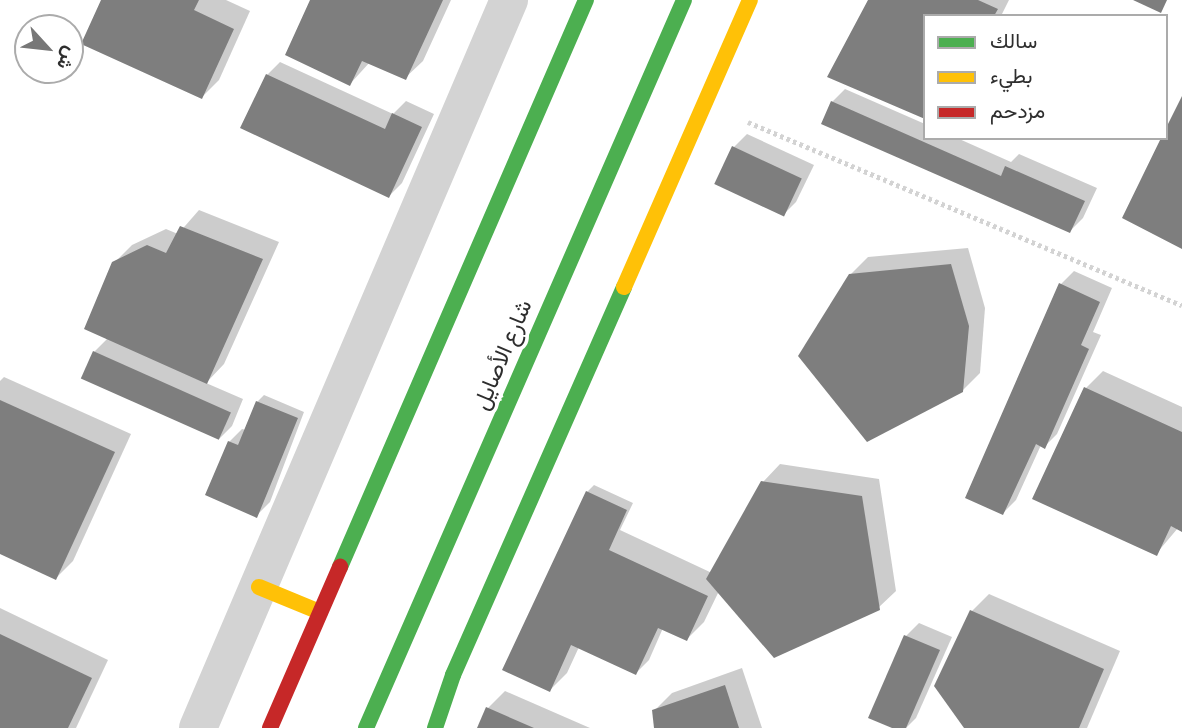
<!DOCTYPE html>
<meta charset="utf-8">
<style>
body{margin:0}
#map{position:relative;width:1182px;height:728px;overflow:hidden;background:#fff;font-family:"Sofia Sans Condensed",Vazirmatn,sans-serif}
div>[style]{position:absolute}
.shadow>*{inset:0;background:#0003}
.building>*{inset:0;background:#7e7e7e;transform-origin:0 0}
.path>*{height:4.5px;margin-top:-2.25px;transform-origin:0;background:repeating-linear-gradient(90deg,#d3d3d3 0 3.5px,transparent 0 7px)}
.street>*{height:38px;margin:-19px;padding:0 19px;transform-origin:19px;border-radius:19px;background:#d3d3d3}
.fast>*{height:16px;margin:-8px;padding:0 8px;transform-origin:8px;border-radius:8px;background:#4caf50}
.slow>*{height:16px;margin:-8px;padding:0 8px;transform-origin:8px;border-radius:8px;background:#ffc107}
.jam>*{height:16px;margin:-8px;padding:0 8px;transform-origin:8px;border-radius:8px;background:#c62828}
span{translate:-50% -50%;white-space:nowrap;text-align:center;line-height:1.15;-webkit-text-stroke:7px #fff;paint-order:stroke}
.street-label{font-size:23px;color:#2e2e2e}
.legend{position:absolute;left:923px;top:14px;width:245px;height:126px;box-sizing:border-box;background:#fff;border:2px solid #ababab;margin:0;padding:9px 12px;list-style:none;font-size:21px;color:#2e2e2e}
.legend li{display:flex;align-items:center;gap:14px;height:35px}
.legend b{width:35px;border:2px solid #ababab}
.north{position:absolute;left:14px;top:14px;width:70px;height:70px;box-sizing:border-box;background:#fff;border:2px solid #ababab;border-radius:50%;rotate:117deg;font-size:19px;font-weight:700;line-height:28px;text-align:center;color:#2e2e2e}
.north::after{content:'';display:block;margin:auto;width:24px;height:32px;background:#777;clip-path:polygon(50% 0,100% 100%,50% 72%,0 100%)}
</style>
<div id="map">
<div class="shadow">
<div style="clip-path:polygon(103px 0,226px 0,250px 11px,219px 80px,202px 97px)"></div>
<div style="clip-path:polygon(312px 0,451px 0,423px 61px,405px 78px,370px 62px,350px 84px)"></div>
<div style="clip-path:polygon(870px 0,1009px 0,1001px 16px,925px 16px)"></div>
<div style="clip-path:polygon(280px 62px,393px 114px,406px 101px,434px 114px,402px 183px,389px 196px,267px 75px)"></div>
<div style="clip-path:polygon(845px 89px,925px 124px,925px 138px,957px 138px,1011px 162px,1019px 154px,1097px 188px,1083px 218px,1070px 231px,832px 102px)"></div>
<div style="clip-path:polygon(747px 134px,814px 165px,796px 202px,783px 215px,734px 147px)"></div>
<div style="clip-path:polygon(199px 210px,279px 242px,224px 364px,206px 383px,243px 399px,232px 426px,219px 439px,94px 352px,108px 338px,114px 263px,132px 245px,166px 229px,178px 234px)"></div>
<div style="clip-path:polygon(968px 248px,985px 308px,980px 373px,962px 391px,850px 275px,868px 257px)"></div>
<div style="clip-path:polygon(1074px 271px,1112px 288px,1093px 332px,1101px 335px,1057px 434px,1044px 447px,1041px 445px,1016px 500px,1003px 513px,1061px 284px)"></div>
<div style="clip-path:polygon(1103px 371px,1182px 407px,1182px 530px,1178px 528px,1156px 554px,1086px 388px)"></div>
<div style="clip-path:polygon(4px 377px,131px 434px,73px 561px,56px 578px,0 552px,0 381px)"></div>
<div style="clip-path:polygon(264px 395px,304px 412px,270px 502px,257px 515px,229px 442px,242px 429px,246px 430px,257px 402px)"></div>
<div style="clip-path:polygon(780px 464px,879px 479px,896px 591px,878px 608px,719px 591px,704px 622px,687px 639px,663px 628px,649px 660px,636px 673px,579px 647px,567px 673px,550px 690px,587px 492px,594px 485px,633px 503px,620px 530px,712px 573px,763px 482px)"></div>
<div style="clip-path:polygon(989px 594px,1120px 651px,1087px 728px,966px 728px,972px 611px)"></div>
<div style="clip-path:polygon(0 608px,108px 660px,76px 728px,0 728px)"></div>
<div style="clip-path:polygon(919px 623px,952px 637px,916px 718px,906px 728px,896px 728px,870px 717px,906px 636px)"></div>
<div style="clip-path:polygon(742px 668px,762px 728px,656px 728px,654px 711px,672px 693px)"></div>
<div style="clip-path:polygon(505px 691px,590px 728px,479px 728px,488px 708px)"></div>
</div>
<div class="building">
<div style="clip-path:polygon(101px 0,199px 0,194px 10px,234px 29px,202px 99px,81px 44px)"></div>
<div style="clip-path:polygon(310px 0,443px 0,406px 80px,362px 61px,350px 86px,285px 55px)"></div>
<div style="clip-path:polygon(868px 0,978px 0,998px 9px,994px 16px,925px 16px,925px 119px,827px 77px)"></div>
<div style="clip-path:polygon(1133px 0,1167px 0,1161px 13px)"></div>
<div style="clip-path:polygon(266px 74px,385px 129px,392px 113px,422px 127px,389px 198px,240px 128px)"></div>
<div style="clip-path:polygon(1182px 96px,1182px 249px,1122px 218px,1161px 138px,1166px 138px,1166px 128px)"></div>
<div style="clip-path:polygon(831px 101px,1001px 176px,1005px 166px,1085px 201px,1070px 233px,821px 124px)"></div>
<div style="left:732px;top:146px;width:77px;height:42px;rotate:25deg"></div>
<div style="clip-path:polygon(180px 226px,263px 259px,207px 384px,84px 329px,112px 262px,147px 245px,166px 253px)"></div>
<div style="clip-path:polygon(951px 264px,969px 326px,963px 392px,867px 442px,798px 356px,849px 274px)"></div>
<div style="clip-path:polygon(1059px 283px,1100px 302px,1081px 345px,1089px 349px,1045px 449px,1036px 444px,1003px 515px,965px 498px)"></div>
<div style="left:93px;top:351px;width:151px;height:30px;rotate:24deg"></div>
<div style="clip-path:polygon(1084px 387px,1182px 432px,1182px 532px,1171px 526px,1157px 556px,1032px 499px)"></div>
<div style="clip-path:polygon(0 400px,115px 452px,56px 580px,0 554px)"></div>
<div style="clip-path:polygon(256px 401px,298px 418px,257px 518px,205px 495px,228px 441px,238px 445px)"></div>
<div style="clip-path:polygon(761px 481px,862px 496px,880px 610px,774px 658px,706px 579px)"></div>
<div style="clip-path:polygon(586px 491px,627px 510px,609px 550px,708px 596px,687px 641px,658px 628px,636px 675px,571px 645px,550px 692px,502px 670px)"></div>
<div style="clip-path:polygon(970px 610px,1104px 669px,1079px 728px,964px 728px,934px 686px)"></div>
<div style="clip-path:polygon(0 634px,92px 678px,68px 728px,0 728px)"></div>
<div style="clip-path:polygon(904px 635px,940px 650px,906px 728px,892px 728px,868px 718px)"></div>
<div style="clip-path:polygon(725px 685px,739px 728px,654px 728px,652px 710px)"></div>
<div style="clip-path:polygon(486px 707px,534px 728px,477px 728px)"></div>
</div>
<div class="path">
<div style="left:748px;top:122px;width:471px;rotate:22.9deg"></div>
</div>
<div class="street">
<div style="left:198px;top:728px;width:792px;rotate:-66.87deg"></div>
</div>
<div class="fast">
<div style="left:340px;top:567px;width:618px;rotate:-66.55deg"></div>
<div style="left:366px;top:728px;width:794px;rotate:-66.4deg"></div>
<div style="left:435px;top:728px;width:56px;rotate:-71.2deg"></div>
<div style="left:453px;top:675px;width:424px;rotate:-66.2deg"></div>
</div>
<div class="slow">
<div style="left:624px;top:287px;width:313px;rotate:-66.3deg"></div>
<div style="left:259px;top:587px;width:66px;rotate:22.3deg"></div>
</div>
<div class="jam">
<div style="left:270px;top:728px;width:176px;rotate:-66.5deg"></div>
</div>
<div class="street-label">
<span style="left:503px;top:355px;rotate:-67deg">شارع الأصايل</span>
</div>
<ul class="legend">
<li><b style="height:9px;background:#4caf50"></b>سالك</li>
<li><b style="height:9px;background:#ffc107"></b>بطيء</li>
<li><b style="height:9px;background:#c62828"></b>مزدحم</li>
</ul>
<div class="north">ش</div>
</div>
